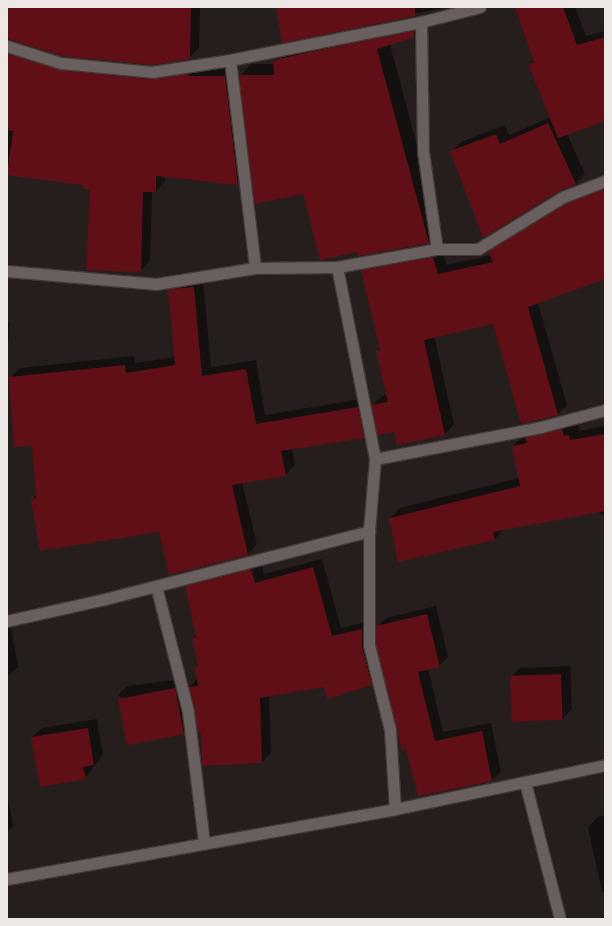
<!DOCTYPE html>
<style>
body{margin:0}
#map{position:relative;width:612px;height:926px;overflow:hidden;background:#261e1d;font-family:"Archivo Narrow",sans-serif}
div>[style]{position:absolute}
.shadow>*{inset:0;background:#0007}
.building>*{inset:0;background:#600f16;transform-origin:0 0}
.roads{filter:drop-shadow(1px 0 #403938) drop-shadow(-1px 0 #403938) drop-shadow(0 1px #403938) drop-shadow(0 -1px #403938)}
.service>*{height:11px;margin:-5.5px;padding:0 5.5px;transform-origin:5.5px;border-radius:5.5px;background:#695f5e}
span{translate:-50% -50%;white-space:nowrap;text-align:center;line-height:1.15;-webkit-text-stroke:3px #261e1d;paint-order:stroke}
.frame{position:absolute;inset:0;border:8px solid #ede7e6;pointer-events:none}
</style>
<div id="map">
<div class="shadow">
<div style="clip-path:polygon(7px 7px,200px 7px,199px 48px,189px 58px,12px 39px,15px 43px,70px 61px,162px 70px,234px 66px,247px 174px,238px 184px,165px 176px,165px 181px,156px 191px,152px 191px,150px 261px,140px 271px,91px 189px,84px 184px,7px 173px)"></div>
<div style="clip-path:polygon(277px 7px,448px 7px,283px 41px)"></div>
<div style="clip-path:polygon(516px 7px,575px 7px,586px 36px,605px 31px,605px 120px,567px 134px,585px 174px,576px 184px,452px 151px,461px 142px,505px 125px,509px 135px,551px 117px,529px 64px,534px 59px)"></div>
<div style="clip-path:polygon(425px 24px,414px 36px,390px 44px,440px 231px,429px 242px,358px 251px,304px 193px,240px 76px,251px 64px,274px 64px,274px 60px,285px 49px)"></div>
<div style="clip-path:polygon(605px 182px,605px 278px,538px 303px,567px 405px,558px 414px,494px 323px,434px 336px,454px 424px,445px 434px,398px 444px,395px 431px,372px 405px,382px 396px,387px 395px,377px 351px,380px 348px,362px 270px,371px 261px,442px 248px,447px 265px,491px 255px,490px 251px,499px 242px,577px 194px)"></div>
<div style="clip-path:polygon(203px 278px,211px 367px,256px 360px,265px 415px,367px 398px,373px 427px,363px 437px,292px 448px,295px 465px,285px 475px,242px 482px,257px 544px,248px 554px,33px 499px,36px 495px,32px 445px,10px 378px,20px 368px,134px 356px,135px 363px,175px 357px,169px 290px,179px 280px)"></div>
<div style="clip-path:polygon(7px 322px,10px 323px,7px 355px)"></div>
<div style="clip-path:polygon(572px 419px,574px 426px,579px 425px,580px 431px,605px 426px,605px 514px,601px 515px,600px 511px,505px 529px,495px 539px,390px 518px,400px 508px,519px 478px,513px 446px,523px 436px)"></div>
<div style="clip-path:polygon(322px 559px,341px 628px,371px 621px,371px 637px,381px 675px,371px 685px,325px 686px,269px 696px,271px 753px,262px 762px,203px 764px,202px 731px,198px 731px,190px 687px,198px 678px,197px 667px,199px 664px,193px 638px,197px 634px,186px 586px,195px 577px,261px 560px,264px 574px)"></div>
<div style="clip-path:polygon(436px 606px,448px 657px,439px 666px,428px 668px,443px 732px,491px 723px,501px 772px,492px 780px,419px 795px,377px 627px,386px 618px)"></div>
<div style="clip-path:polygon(11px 627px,18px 667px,7px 677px,7px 628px)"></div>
<div style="clip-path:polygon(570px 666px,572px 709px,563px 719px,511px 677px,520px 668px)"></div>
<div style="clip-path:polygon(184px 679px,192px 724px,183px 733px,118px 695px,127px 686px)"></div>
<div style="clip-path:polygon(97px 719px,103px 755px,85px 778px,32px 737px,42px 728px)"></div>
<div style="clip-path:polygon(7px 793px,13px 826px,7px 831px)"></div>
<div style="clip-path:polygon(605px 815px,605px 892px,602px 892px,588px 827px,598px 817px)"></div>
</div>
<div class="building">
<div style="clip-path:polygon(7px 7px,191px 7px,190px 59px,152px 65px,62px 56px,7px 39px)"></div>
<div style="clip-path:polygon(276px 7px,415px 7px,415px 16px,282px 43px)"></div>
<div style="clip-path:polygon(515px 7px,563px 7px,577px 45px,605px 37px,605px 121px,558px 138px,528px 64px,534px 62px)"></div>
<div style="clip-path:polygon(414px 30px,414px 37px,377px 49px,429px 243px,358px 256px,357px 252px,320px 260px,303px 194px,254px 204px,239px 75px,274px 75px,273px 60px)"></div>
<div style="clip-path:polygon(7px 53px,60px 70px,151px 79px,189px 73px,189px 76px,225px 76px,238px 185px,156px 176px,156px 192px,143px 192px,141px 272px,86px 270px,90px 190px,83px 189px,83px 185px,7px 175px,13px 131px,7px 130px)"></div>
<div style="clip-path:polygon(548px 123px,576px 184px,559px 191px,483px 238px,450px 151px,496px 134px,500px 144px)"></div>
<div style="clip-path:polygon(605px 188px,605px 279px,528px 307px,558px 415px,521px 424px,493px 324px,424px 340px,445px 435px,397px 445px,394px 432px,377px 435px,371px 405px,388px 402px,376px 351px,380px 350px,361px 270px,433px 257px,438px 274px,493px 262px,488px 251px,566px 203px)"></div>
<div style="clip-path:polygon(194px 287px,202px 376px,246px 369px,256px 424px,358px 407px,364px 438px,281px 451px,286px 476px,232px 485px,248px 555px,169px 575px,159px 532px,40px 551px,31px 499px,36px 498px,32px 446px,14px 447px,9px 377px,125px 365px,126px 373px,175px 365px,168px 289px)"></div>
<div style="clip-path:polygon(562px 429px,564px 436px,569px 435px,570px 440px,605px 434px,605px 511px,493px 532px,495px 540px,398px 562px,389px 518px,520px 486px,512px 446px,527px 443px,525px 437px)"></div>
<div style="clip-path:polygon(313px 567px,332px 636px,362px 629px,362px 647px,372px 685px,327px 699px,324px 687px,260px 698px,262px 763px,202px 766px,201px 732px,198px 732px,189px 687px,198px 686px,195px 666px,198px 666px,192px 638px,196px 637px,185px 586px,251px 569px,255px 583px)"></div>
<div style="clip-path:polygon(427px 614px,440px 667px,418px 672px,435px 741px,482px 731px,492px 781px,418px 796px,406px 749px,402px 750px,376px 644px,376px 626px)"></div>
<div style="left:561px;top:674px;width:46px;height:51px;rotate:88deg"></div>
<div style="left:175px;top:688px;width:47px;height:58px;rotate:79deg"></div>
<div style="clip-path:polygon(88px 728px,94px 765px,83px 767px,86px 779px,40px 787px,31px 737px)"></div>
</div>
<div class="roads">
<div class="service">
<div style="left:421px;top:22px;width:129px;rotate:89.1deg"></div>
<div style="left:423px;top:151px;width:99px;rotate:81.9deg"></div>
<div style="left:7px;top:46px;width:57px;rotate:17.5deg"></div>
<div style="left:61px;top:63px;width:91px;rotate:5.6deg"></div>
<div style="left:152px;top:72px;width:79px;rotate:-8.7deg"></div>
<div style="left:230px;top:60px;width:195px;rotate:-11.3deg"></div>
<div style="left:421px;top:22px;width:61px;rotate:-14.3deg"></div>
<div style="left:230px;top:60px;width:209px;rotate:83.1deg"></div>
<div style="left:337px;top:267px;width:196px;rotate:78.8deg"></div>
<div style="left:375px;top:459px;width:72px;rotate:94.8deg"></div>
<div style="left:369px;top:531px;width:114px;rotate:90deg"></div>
<div style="left:369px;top:645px;width:88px;rotate:76.1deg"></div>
<div style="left:390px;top:730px;width:79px;rotate:86.4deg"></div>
<div style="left:7px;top:271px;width:150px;rotate:5deg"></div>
<div style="left:156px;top:284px;width:100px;rotate:-9.2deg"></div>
<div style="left:255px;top:268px;width:82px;rotate:-0.7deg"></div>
<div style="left:337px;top:267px;width:102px;rotate:-10.2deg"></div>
<div style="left:437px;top:249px;width:41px"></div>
<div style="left:478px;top:249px;width:100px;rotate:-31.5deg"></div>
<div style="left:563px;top:197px;width:45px;rotate:-20.9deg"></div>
<div style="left:375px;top:459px;width:169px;rotate:-10.9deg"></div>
<div style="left:541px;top:427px;width:66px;rotate:-14.9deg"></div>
<div style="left:156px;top:586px;width:130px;rotate:75.7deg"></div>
<div style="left:188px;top:712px;width:131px;rotate:83deg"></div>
<div style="left:7px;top:621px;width:100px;rotate:-12.7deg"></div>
<div style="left:105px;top:599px;width:273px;rotate:-14.4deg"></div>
<div style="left:525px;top:782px;width:141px;rotate:75.7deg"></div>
<div style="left:7px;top:879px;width:394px;rotate:-10.2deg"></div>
<div style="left:395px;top:809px;width:215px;rotate:-11.8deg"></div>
</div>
</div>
<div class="frame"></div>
</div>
